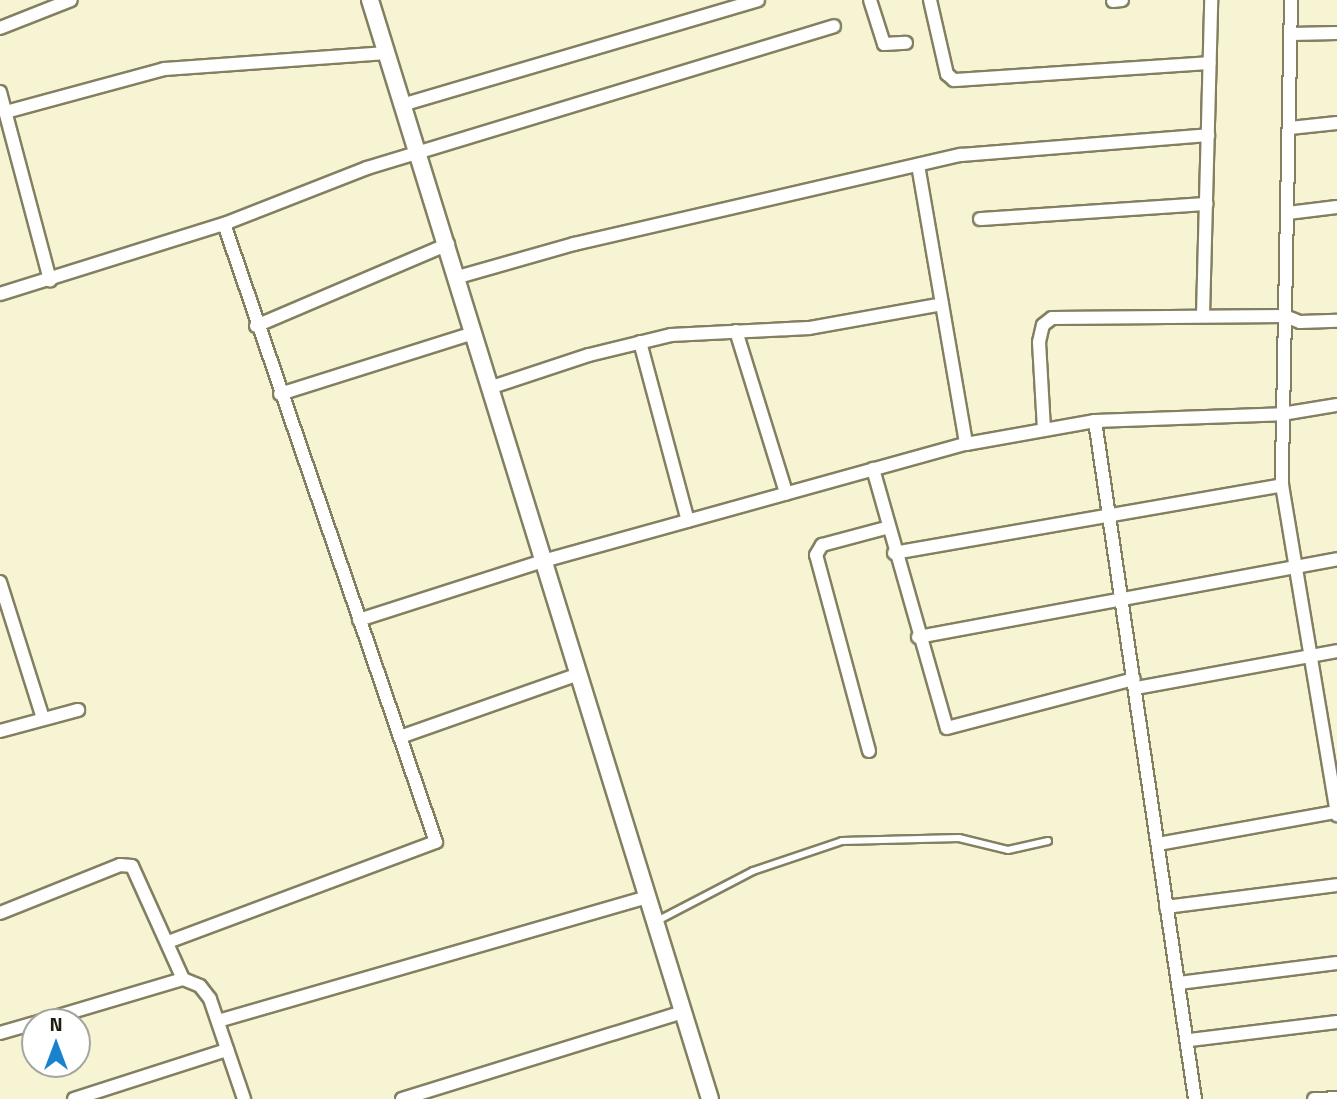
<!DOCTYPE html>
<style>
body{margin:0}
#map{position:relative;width:1337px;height:1099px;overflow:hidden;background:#f6f4d2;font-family:"Titillium Web",sans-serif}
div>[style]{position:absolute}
.roads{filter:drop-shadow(2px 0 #828061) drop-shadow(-2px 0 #828061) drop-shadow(0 2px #828061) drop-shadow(0 -2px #828061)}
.service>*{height:6px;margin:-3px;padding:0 3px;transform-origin:3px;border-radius:3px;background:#fff}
.minor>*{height:12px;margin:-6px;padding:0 6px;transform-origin:6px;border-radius:6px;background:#fff}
.tertiary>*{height:16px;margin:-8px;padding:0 8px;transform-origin:8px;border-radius:8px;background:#fff}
span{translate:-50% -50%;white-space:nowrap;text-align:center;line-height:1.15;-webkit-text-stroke:7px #fff;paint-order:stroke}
.north{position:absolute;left:21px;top:1008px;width:70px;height:70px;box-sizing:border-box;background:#fff;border:2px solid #a5a59f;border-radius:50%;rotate:0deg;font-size:19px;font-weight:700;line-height:28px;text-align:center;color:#1e1d10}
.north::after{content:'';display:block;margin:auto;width:24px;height:32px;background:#1982cd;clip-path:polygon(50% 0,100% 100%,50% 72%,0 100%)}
</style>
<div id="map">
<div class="roads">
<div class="service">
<div style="left:657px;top:921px;width:108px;rotate:-27.5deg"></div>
<div style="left:753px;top:871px;width:94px;rotate:-18.6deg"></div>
<div style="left:842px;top:841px;width:117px;rotate:-1.5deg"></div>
<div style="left:959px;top:838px;width:50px;rotate:13.8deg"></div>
<div style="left:1008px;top:850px;width:41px;rotate:-12.7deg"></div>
</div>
<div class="minor">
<div style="left:870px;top:0;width:46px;rotate:72.3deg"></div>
<div style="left:884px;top:44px;width:22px;rotate:-3deg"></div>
<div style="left:930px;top:0;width:76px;rotate:77.1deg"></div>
<div style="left:947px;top:74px;width:9px;rotate:41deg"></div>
<div style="left:954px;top:80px;width:256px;rotate:-3.8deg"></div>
<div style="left:1291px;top:0;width:485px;rotate:91.1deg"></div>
<div style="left:1282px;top:485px;width:335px;rotate:80.5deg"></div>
<div style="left:1113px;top:1px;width:9px;rotate:-6deg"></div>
<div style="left:0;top:28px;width:76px;rotate:-21.5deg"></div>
<div style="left:1291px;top:34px;width:46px;rotate:-1.2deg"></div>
<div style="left:0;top:92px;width:195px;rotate:75.1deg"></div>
<div style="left:405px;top:104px;width:368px;rotate:-16.4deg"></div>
<div style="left:6px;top:112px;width:164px;rotate:-15.2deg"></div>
<div style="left:164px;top:69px;width:224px;rotate:-4.1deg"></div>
<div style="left:1290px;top:128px;width:47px;rotate:-6.1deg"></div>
<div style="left:918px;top:165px;width:283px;rotate:80.2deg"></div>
<div style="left:1288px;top:213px;width:49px;rotate:-7deg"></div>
<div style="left:980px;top:219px;width:227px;rotate:-3.8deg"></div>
<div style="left:458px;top:277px;width:121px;rotate:-15.9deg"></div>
<div style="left:574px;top:244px;width:397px;rotate:-13deg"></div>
<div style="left:961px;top:155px;width:248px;rotate:-4.6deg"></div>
<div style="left:0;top:294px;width:235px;rotate:-17.4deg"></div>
<div style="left:224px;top:224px;width:154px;rotate:-21.4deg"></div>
<div style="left:367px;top:168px;width:488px;rotate:-16.9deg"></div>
<div style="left:1203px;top:315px;width:315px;rotate:-88.5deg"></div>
<div style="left:256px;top:326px;width:209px;rotate:-23.1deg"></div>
<div style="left:736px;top:331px;width:170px;rotate:72.8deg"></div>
<div style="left:640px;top:342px;width:185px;rotate:75deg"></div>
<div style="left:489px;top:388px;width:105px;rotate:-18.3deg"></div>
<div style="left:589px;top:355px;width:84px;rotate:-13.7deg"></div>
<div style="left:671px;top:335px;width:138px;rotate:-2.9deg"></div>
<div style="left:809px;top:328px;width:135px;rotate:-10.2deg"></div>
<div style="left:280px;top:394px;width:202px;rotate:-17.5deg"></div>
<div style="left:1095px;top:421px;width:685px;rotate:81.61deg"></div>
<div style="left:1044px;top:429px;width:87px;rotate:-93.3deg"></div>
<div style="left:1039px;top:342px;width:17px;rotate:-77deg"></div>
<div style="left:1043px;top:325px;width:11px;rotate:-38deg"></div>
<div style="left:1052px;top:318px;width:233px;rotate:-0.5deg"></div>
<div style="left:1285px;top:316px;width:16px;rotate:22deg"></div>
<div style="left:1300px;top:322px;width:37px;rotate:-2deg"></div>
<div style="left:873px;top:469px;width:269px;rotate:74.1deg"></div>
<div style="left:947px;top:728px;width:193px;rotate:-14.7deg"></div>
<div style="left:894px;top:553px;width:394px;rotate:-9.9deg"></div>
<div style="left:0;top:582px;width:143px;rotate:72.5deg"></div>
<div style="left:359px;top:620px;width:193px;rotate:-17.8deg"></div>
<div style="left:543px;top:561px;width:439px;rotate:-15.5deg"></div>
<div style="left:966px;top:444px;width:131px;rotate:-10.1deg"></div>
<div style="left:1095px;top:421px;width:187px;rotate:-2.1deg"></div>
<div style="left:1282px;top:414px;width:56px;rotate:-9.3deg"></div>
<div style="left:918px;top:637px;width:426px;rotate:-10.5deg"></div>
<div style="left:1136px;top:688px;width:204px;rotate:-10.4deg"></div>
<div style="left:0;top:731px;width:81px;rotate:-15.1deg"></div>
<div style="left:400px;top:737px;width:190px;rotate:-19.4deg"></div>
<div style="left:869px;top:751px;width:203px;rotate:-105.1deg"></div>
<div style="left:816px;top:555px;width:12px;rotate:-59deg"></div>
<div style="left:822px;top:545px;width:66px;rotate:-14.9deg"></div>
<div style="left:1158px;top:844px;width:181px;rotate:-10.2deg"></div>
<div style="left:1166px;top:907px;width:172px;rotate:-7.3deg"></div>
<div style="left:0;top:913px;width:129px;rotate:-21.8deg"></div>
<div style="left:120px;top:865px;width:12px;rotate:5deg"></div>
<div style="left:132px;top:866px;width:124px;rotate:65.7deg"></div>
<div style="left:183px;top:979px;width:18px;rotate:22deg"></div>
<div style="left:200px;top:986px;width:16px;rotate:52deg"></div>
<div style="left:210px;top:999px;width:106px;rotate:71.2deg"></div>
<div style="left:168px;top:942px;width:286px;rotate:-20.5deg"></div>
<div style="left:436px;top:842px;width:653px;rotate:-108.93deg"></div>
<div style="left:1179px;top:983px;width:159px;rotate:-7.2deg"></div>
<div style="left:218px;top:1021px;width:447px;rotate:-16.1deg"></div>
<div style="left:38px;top:1022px;width:151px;rotate:-16.5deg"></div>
<div style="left:0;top:1033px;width:36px;rotate:-16deg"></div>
<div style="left:1190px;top:1040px;width:148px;rotate:-7deg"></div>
<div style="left:74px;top:1099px;width:161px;rotate:-17.8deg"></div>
<div style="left:402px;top:1099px;width:294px;rotate:-17.2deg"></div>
<div style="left:1314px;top:1099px;width:23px;rotate:-2deg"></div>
</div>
<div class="tertiary">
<div style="left:370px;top:0;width:1150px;rotate:72.81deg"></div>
</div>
</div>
<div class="north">N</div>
</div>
